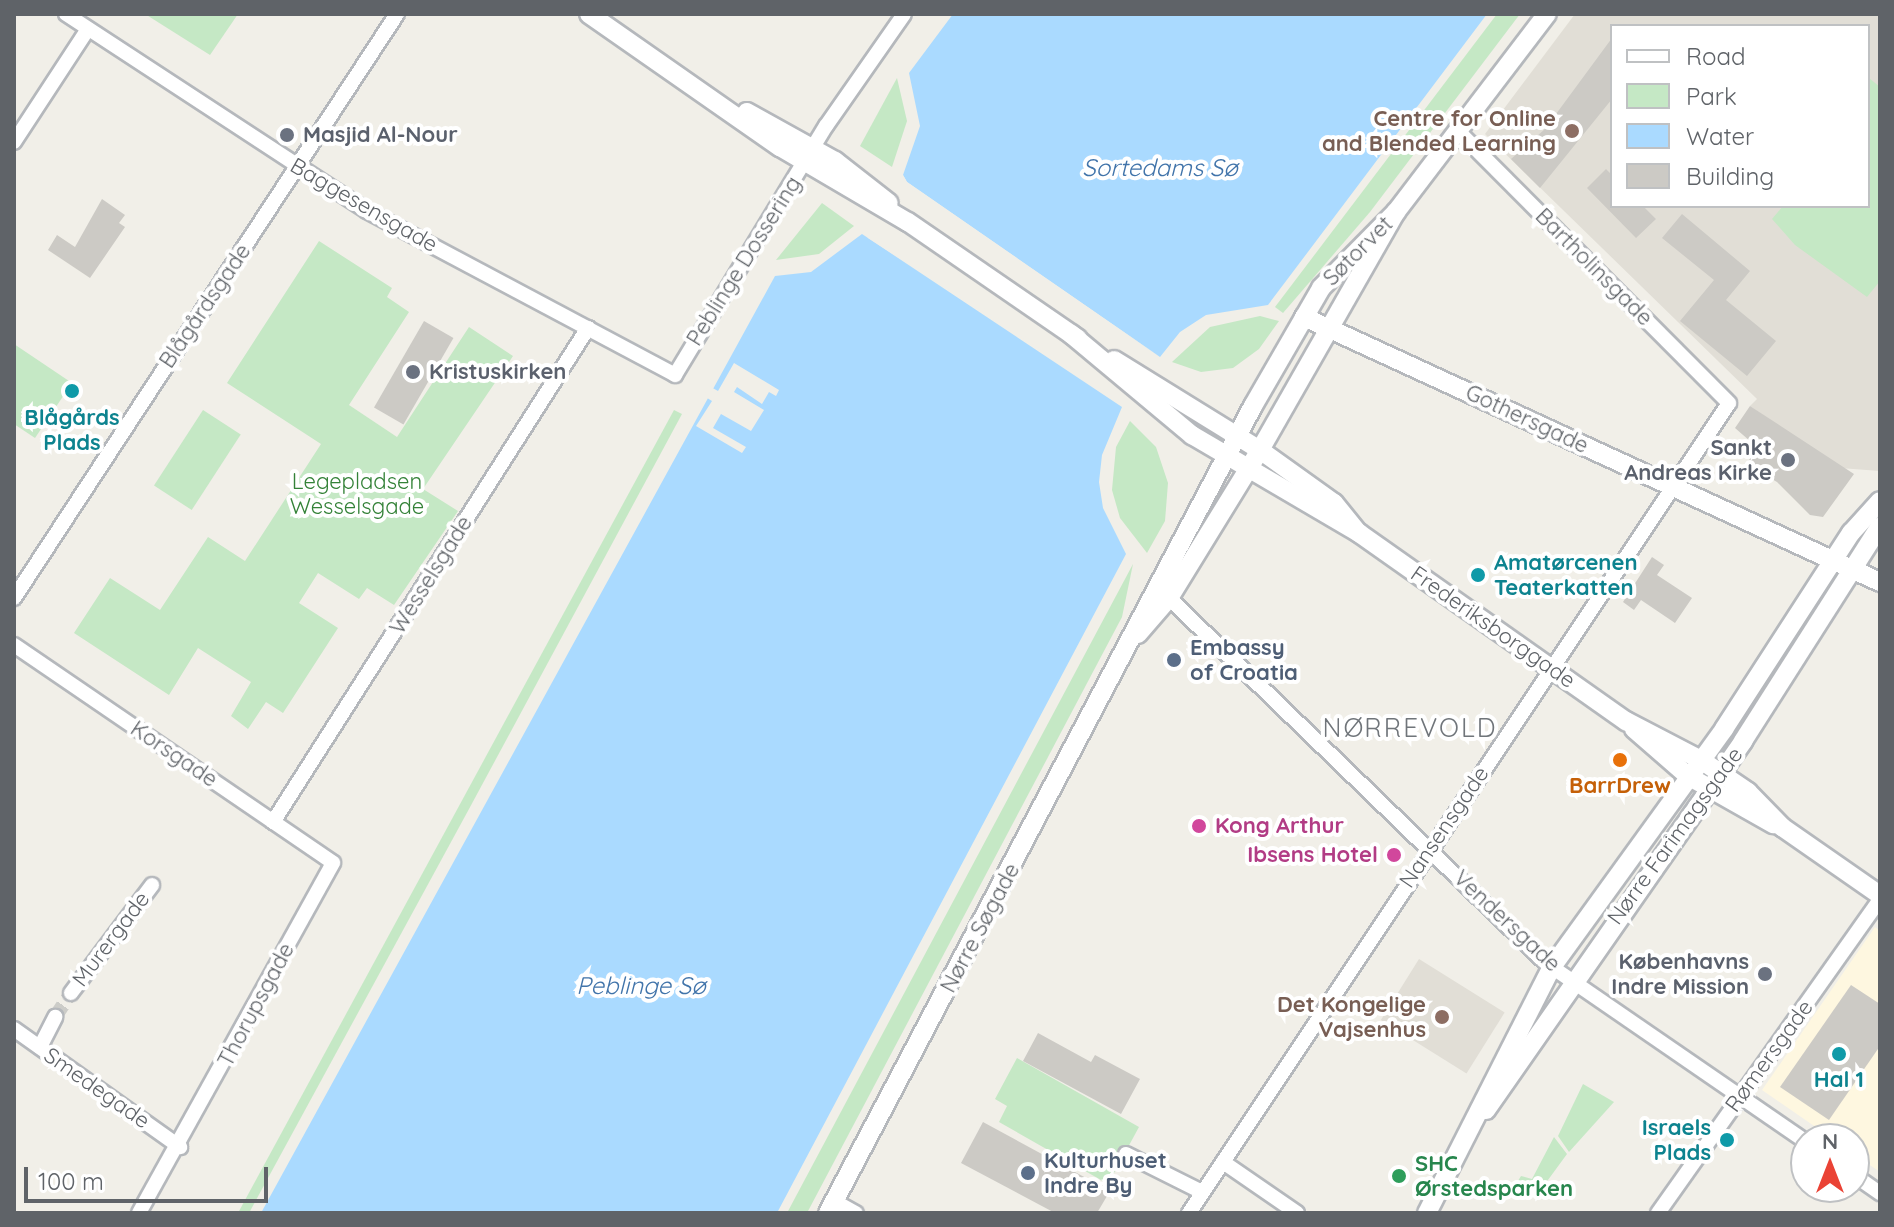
<!DOCTYPE html>
<meta charset="utf-8">
<style>
body{margin:0}
#map{position:relative;width:1894px;height:1227px;overflow:hidden;background:#f1efe8;font-family:Quicksand,sans-serif}
div>[style]{position:absolute}
.commercial>*{inset:0;background:#fef7e0}
.education>*{inset:0;background:#e1ded6;transform-origin:0 0}
.green>*{inset:0;background:#c5e8c5;transform-origin:0 0}
.water>*{inset:0;background:#aadaff}
.pier>*{inset:0;background:#f1efe8}
.building>*{inset:0;background:#cccac5;transform-origin:0 0}
.minor-tunnel>*{height:14px;margin-top:-7px;transform-origin:0;background:repeating-linear-gradient(90deg,#ccccc8 0 14px,transparent 0 21px)}
.roads{filter:drop-shadow(2px 0 #b5b8bc) drop-shadow(-2px 0 #b5b8bc) drop-shadow(0 2px #b5b8bc) drop-shadow(0 -2px #b5b8bc)}
.minor>*{height:14px;margin:-7px;padding:0 7px;transform-origin:7px;border-radius:7px;background:#fff}
.tertiary>*{height:18px;margin:-9px;padding:0 9px;transform-origin:9px;border-radius:9px;background:#fff}
.dots>*{width:22px;height:22px;translate:-50% -50%;box-sizing:border-box;border:4px solid #fff;border-radius:50%}
span{translate:-50% -50%;white-space:nowrap;text-align:center;line-height:1.15;-webkit-text-stroke:8px #fff;paint-order:stroke}
.education-label{font-size:22px;color:#785e54;font-weight:700}
.right{translate:-100% -50%;text-align:right}
.worship-label{font-size:22px;color:#5b616d;font-weight:700}
.left{translate:0 -50%;text-align:left}
.street-label{font-size:22px;color:#5f6368}
.culture-label{font-size:22px;color:#0d838f;font-weight:700}
.park-label{font-size:22px;color:#348238}
.service-label{font-size:22px;color:#4e5e75;font-weight:700}
.food-label{font-size:22px;color:#c56008;font-weight:700}
.hotel-label{font-size:22px;color:#b23c85;font-weight:700}
.leisure-label{font-size:22px;color:#27864d;font-weight:700}
.water-label{font-size:24px;color:#4174aa;font-style:italic}
.quarter-label{font-size:26px;color:#70757a;letter-spacing:2px}
.frame{position:absolute;inset:0;border:16px solid #5f6368;pointer-events:none}
.legend{position:absolute;left:1610px;top:24px;width:260px;height:184px;box-sizing:border-box;background:#fff;border:2px solid #bfc1c3;margin:0;padding:10px 14px;list-style:none;font-size:24px;color:#5f6368}
.legend li{display:flex;align-items:center;gap:16px;height:40px}
.legend b{width:40px;border:2px solid #bfc1c3}
.north{position:absolute;left:1790px;top:1123px;width:80px;height:80px;box-sizing:border-box;background:#fff;border:2px solid #bfc1c3;border-radius:50%;rotate:0deg;font-size:22px;font-weight:700;line-height:32px;text-align:center;color:#5f6368}
.north::after{content:'';display:block;margin:auto;width:28px;height:36px;background:#ea4335;clip-path:polygon(50% 0,100% 100%,50% 72%,0 100%)}
.scale{position:absolute;left:24px;top:1167px;width:244px;height:36px;box-sizing:border-box;border:4px solid #5f6368;border-top:0;padding-left:10px;font-size:24px;line-height:28px;white-space:nowrap;color:#5f6368;-webkit-text-stroke:6px #fff;paint-order:stroke}
</style>
<div id="map">
<div class="commercial">
<div style="clip-path:polygon(1875px 927px,1880px 931px,1880px 1172px,1854px 1154px,1854px 1139px,1833px 1139px,1762px 1090px)"></div>
</div>
<div class="education">
<div style="clip-path:polygon(evenodd,1575px 14px,1880px 14px,1880px 471px,1840px 468px,1750px 406px,1757px 399px,1485px 134px,1575px 14px,1612px 26px,1868px 26px,1868px 206px,1612px 206px,1612px 26px)"></div>
<div style="left:1419px;top:959px;width:101px;height:72px;rotate:32deg"></div>
</div>
<div class="green">
<div style="clip-path:polygon(145px 14px,238px 14px,210px 55px)"></div>
<div style="clip-path:polygon(1497px 14px,1520px 14px,1370px 212px,1283px 313px,1275px 307px)"></div>
<div style="clip-path:polygon(897px 78px,907px 121px,892px 167px,860px 146px)"></div>
<div style="clip-path:polygon(1869px 78px,1880px 87px,1880px 281px,1867px 297px,1795px 245px,1772px 219px,1783px 206px,1868px 206px)"></div>
<div style="clip-path:polygon(822px 203px,854px 226px,819px 254px,776px 260px)"></div>
<div style="clip-path:polygon(319px 241px,392px 288px,387px 297px,409px 312px,349px 405px,397px 437px,469px 327px,513px 356px,423px 489px,458px 511px,394px 605px,367px 588px,359px 599px,318px 573px,299px 603px,338px 628px,283px 713px,266px 702px,248px 729px,231px 716px,251px 682px,198px 648px,169px 695px,74px 633px,110px 578px,160px 610px,208px 537px,245px 561px,321px 444px,227px 383px)"></div>
<div style="clip-path:polygon(1260px 316px,1279px 321px,1259px 349px,1233px 368px,1201px 372px,1172px 362px,1210px 327px)"></div>
<div style="clip-path:polygon(14px 344px,72px 383px,35px 438px,14px 424px)"></div>
<div style="left:203px;top:410px;width:45px;height:90px;rotate:33deg"></div>
<div style="clip-path:polygon(674px 410px,682px 414px,469px 809px,249px 1213px,238px 1213px)"></div>
<div style="clip-path:polygon(1130px 421px,1156px 447px,1168px 483px,1165px 521px,1147px 553px,1120px 518px,1112px 490px,1116px 447px)"></div>
<div style="clip-path:polygon(1133px 564px,1122px 617px,807px 1213px,787px 1213px)"></div>
<div style="clip-path:polygon(1017px 1058px,1139px 1127px,1108px 1184px,999px 1122px,1007px 1106px,995px 1099px)"></div>
<div style="clip-path:polygon(1583px 1084px,1614px 1102px,1569px 1152px,1558px 1136px)"></div>
<div style="clip-path:polygon(1554px 1137px,1567px 1154px,1537px 1195px,1513px 1189px,1521px 1176px,1532px 1179px)"></div>
</div>
<div class="water">
<div style="clip-path:polygon(953px 14px,1487px 14px,1268px 305px,1206px 315px,1180px 332px,1160px 357px,907px 182px,903px 175px,920px 126px,909px 73px)"></div>
<div style="clip-path:polygon(862px 234px,1122px 407px,1102px 455px,1099px 482px,1103px 508px,1126px 554px,777px 1213px,261px 1213px,775px 276px,811px 272px)"></div>
</div>
<div class="pier">
<div style="clip-path:polygon(903px 175px,907px 182px,1160px 357px,904px 185px)"></div>
<div style="clip-path:polygon(865px 231px,872px 232px,1125px 404px,868px 238px)"></div>
<div style="clip-path:polygon(734px 363px,779px 390px,776px 396px,769px 392px,762px 404px,737px 387px,734px 392px,764px 410px,751px 431px,721px 414px,713px 428px,746px 447px,742px 453px,696px 426px,712px 401px,704px 396px,709px 386px,718px 391px)"></div>
</div>
<div class="building">
<div style="clip-path:polygon(1612px 38px,1612px 99px,1540px 188px,1511px 159px,1545px 129px)"></div>
<div style="clip-path:polygon(1606px 169px,1612px 175px,1612px 206px,1643px 206px,1656px 219px,1636px 238px,1587px 188px)"></div>
<div style="clip-path:polygon(102px 199px,125px 215px,119px 223px,125px 227px,90px 278px,48px 250px,57px 235px,75px 247px)"></div>
<div style="clip-path:polygon(1682px 214px,1750px 271px,1726px 300px,1776px 341px,1747px 376px,1680px 321px,1714px 280px,1662px 238px)"></div>
<div style="left:424px;top:321px;width:34px;height:100px;rotate:30deg"></div>
<div style="clip-path:polygon(1750px 406px,1854px 474px,1823px 517px,1810px 515px,1777px 482px,1746px 464px,1758px 448px,1735px 428px)"></div>
<div style="clip-path:polygon(1652px 557px,1664px 565px,1657px 575px,1692px 598px,1675px 623px,1641px 600px,1634px 610px,1623px 602px)"></div>
<div style="clip-path:polygon(1851px 985px,1880px 1004px,1880px 1046px,1829px 1120px,1780px 1087px)"></div>
<div style="clip-path:polygon(1038px 1033px,1091px 1062px,1095px 1055px,1140px 1079px,1121px 1114px,1023px 1061px)"></div>
<div style="clip-path:polygon(983px 1122px,1110px 1191px,1097px 1213px,1055px 1213px,961px 1163px)"></div>
</div>
<div class="minor-tunnel">
<div style="left:55px;top:1017px;width:29px;rotate:-56deg"></div>
</div>
<div class="roads">
<div class="minor">
<div style="left:66px;top:14px;width:360px;rotate:33.2deg"></div>
<div style="left:367px;top:211px;width:349px;rotate:28deg"></div>
<div style="left:675px;top:375px;width:291px;rotate:-58.8deg"></div>
<div style="left:826px;top:126px;width:136px;rotate:-55.1deg"></div>
<div style="left:14px;top:142px;width:135px;rotate:-56.8deg"></div>
<div style="left:14px;top:598px;width:698px;rotate:-56.74deg"></div>
<div style="left:1169px;top:598px;width:525px;rotate:44.07deg"></div>
<div style="left:1546px;top:963px;width:316px;rotate:34.5deg"></div>
<div style="left:14px;top:645px;width:386px;rotate:34.3deg"></div>
<div style="left:333px;top:863px;width:400px;rotate:119deg"></div>
<div style="left:273px;top:822px;width:586px;rotate:-57.48deg"></div>
<div style="left:71px;top:993px;width:135px;rotate:-53.1deg"></div>
<div style="left:14px;top:1029px;width:204px;rotate:35.4deg"></div>
<div style="left:40px;top:1047px;width:34px;rotate:-63deg"></div>
<div style="left:1126px;top:1154px;width:85px;rotate:26.6deg"></div>
<div style="left:1223px;top:1162px;width:90px;rotate:34.6deg"></div>
<div style="left:1854px;top:1175px;width:32px;rotate:35deg"></div>
<div style="left:834px;top:1201px;width:25px;rotate:29deg"></div>
<div style="left:1189px;top:1213px;width:973px;rotate:-56.31deg"></div>
<div style="left:1729px;top:403px;width:383px;rotate:-134.9deg"></div>
<div style="left:1658px;top:1213px;width:385px;rotate:-54.7deg"></div>
</div>
<div class="tertiary">
<div style="left:589px;top:14px;width:233px;rotate:34.9deg"></div>
<div style="left:780px;top:147px;width:148px;rotate:30.4deg"></div>
<div style="left:908px;top:222px;width:206px;rotate:34.5deg"></div>
<div style="left:747px;top:112px;width:101px;rotate:29.1deg"></div>
<div style="left:835px;top:161px;width:68px;rotate:37.9deg"></div>
<div style="left:1304px;top:317px;width:634px;rotate:24.71deg"></div>
<div style="left:1071px;top:334px;width:158px;rotate:39.9deg"></div>
<div style="left:1192px;top:435px;width:194px;rotate:30.4deg"></div>
<div style="left:1359px;top:533px;width:327px;rotate:35.2deg"></div>
<div style="left:1626px;top:721px;width:85px;rotate:27.5deg"></div>
<div style="left:1701px;top:760px;width:57px;rotate:34.2deg"></div>
<div style="left:1748px;top:792px;width:49px;rotate:45.8deg"></div>
<div style="left:1782px;top:827px;width:119px;rotate:34.8deg"></div>
<div style="left:1114px;top:360px;width:172px;rotate:31.7deg"></div>
<div style="left:1260px;top:450px;width:91px;rotate:35.6deg"></div>
<div style="left:1334px;top:503px;width:36px;rotate:51deg"></div>
<div style="left:1138px;top:634px;width:48px;rotate:-49.3deg"></div>
<div style="left:1169px;top:598px;width:174px;rotate:-58.4deg"></div>
<div style="left:1260px;top:450px;width:274px;rotate:-60.3deg"></div>
<div style="left:1396px;top:212px;width:249px;rotate:-52.7deg"></div>
<div style="left:1634px;top:729px;width:72px;rotate:41deg"></div>
<div style="left:1688px;top:776px;width:98px;rotate:29.5deg"></div>
<div style="left:1486px;top:1110px;width:450px;rotate:-55.1deg"></div>
<div style="left:1743px;top:741px;width:255px;rotate:-57.5deg"></div>
<div style="left:828px;top:1213px;width:912px;rotate:-62.23deg"></div>
<div style="left:1253px;top:406px;width:136px;rotate:-60deg"></div>
<div style="left:1321px;top:288px;width:107px;rotate:-45.4deg"></div>
<div style="left:1427px;top:1213px;width:276px;rotate:-63.1deg"></div>
<div style="left:1552px;top:967px;width:294px;rotate:-54.1deg"></div>
<div style="left:1724px;top:729px;width:234px;rotate:-57.1deg"></div>
<div style="left:1851px;top:533px;width:43px;rotate:-47.8deg"></div>
</div>
</div>
<div class="dots">
<div style="left:1572px;top:131px;background:#8d6e63"></div>
<div style="left:287px;top:135px;background:#6b7280"></div>
<div style="left:413px;top:372px;background:#6b7280"></div>
<div style="left:72px;top:391px;background:#0f9aa8"></div>
<div style="left:1788px;top:460px;background:#6b7280"></div>
<div style="left:1478px;top:575px;background:#0f9aa8"></div>
<div style="left:1174px;top:660px;background:#5c6f8a"></div>
<div style="left:1620px;top:760px;background:#e8710a"></div>
<div style="left:1199px;top:826px;background:#d1479c"></div>
<div style="left:1394px;top:855px;background:#d1479c"></div>
<div style="left:1765px;top:974px;background:#6b7280"></div>
<div style="left:1442px;top:1017px;background:#8d6e63"></div>
<div style="left:1839px;top:1054px;background:#0f9aa8"></div>
<div style="left:1727px;top:1140px;background:#0f9aa8"></div>
<div style="left:1028px;top:1173px;background:#5c6f8a"></div>
<div style="left:1399px;top:1176px;background:#2e9e5b"></div>
</div>
<div class="education-label">
<span class="right" style="left:1556px;top:131px">Centre for Online<br>and Blended Learning</span>
<span class="right" style="left:1426px;top:1017px">Det Kongelige<br>Vajsenhus</span>
</div>
<div class="worship-label">
<span class="left" style="left:303px;top:135px">Masjid Al-Nour</span>
<span class="left" style="left:429px;top:372px">Kristuskirken</span>
<span class="right" style="left:1772px;top:460px">Sankt<br>Andreas Kirke</span>
<span class="right" style="left:1749px;top:974px">Københavns<br>Indre Mission</span>
</div>
<div class="street-label">
<span style="left:364px;top:205px;rotate:30deg">Baggesensgade</span>
<span style="left:1358px;top:251px;rotate:-45deg">Søtorvet</span>
<span style="left:744px;top:261px;rotate:-58deg">Peblinge Dossering</span>
<span style="left:1594px;top:267px;rotate:45deg">Bartholinsgade</span>
<span style="left:205px;top:306px;rotate:-56deg">Blågårdsgade</span>
<span style="left:1527px;top:419px;rotate:25deg">Gothersgade</span>
<span style="left:431px;top:575px;rotate:-58deg">Wesselsgade</span>
<span style="left:1493px;top:627px;rotate:35deg">Frederiksborggade</span>
<span style="left:174px;top:754px;rotate:34deg">Korsgade</span>
<span style="left:1444px;top:827px;rotate:-56deg">Nansensgade</span>
<span style="left:1675px;top:836px;rotate:-54deg">Nørre Farimagsgade</span>
<span style="left:1507px;top:921px;rotate:43deg">Vendersgade</span>
<span style="left:980px;top:928px;rotate:-62deg">Nørre Søgade</span>
<span style="left:111px;top:939px;rotate:-53deg">Murergade</span>
<span style="left:256px;top:1005px;rotate:-62deg">Thorupsgade</span>
<span style="left:1769px;top:1056px;rotate:-54deg">Rømersgade</span>
<span style="left:97px;top:1088px;rotate:35deg">Smedegade</span>
</div>
<div class="culture-label">
<span style="left:72px;top:430px">Blågårds<br>Plads</span>
<span class="left" style="left:1494px;top:575px">Amatørcenen<br>Teaterkatten</span>
<span style="left:1839px;top:1080px">Hal 1</span>
<span class="right" style="left:1711px;top:1140px">Israels<br>Plads</span>
</div>
<div class="park-label">
<span style="left:357px;top:494px">Legepladsen<br>Wesselsgade</span>
</div>
<div class="service-label">
<span class="left" style="left:1190px;top:660px">Embassy<br>of Croatia</span>
<span class="left" style="left:1044px;top:1173px">Kulturhuset<br>Indre By</span>
</div>
<div class="food-label">
<span style="left:1620px;top:786px">BarrDrew</span>
</div>
<div class="hotel-label">
<span class="left" style="left:1215px;top:826px">Kong Arthur</span>
<span class="right" style="left:1378px;top:855px">Ibsens Hotel</span>
</div>
<div class="leisure-label">
<span class="left" style="left:1415px;top:1176px">SHC<br>Ørstedsparken</span>
</div>
<div class="water-label">
<span style="left:1160px;top:168px">Sortedams Sø</span>
<span style="left:641px;top:986px">Peblinge Sø</span>
</div>
<div class="quarter-label">
<span style="left:1410px;top:728px">NØRREVOLD</span>
</div>
<div class="frame"></div>
<ul class="legend">
<li><b style="height:10px;background:#fff"></b>Road</li>
<li><b style="height:22px;background:#c5e8c5"></b>Park</li>
<li><b style="height:22px;background:#aadaff"></b>Water</li>
<li><b style="height:22px;background:#cccac5"></b>Building</li>
</ul>
<div class="north">N</div>
<div class="scale">100 m</div>
</div>
